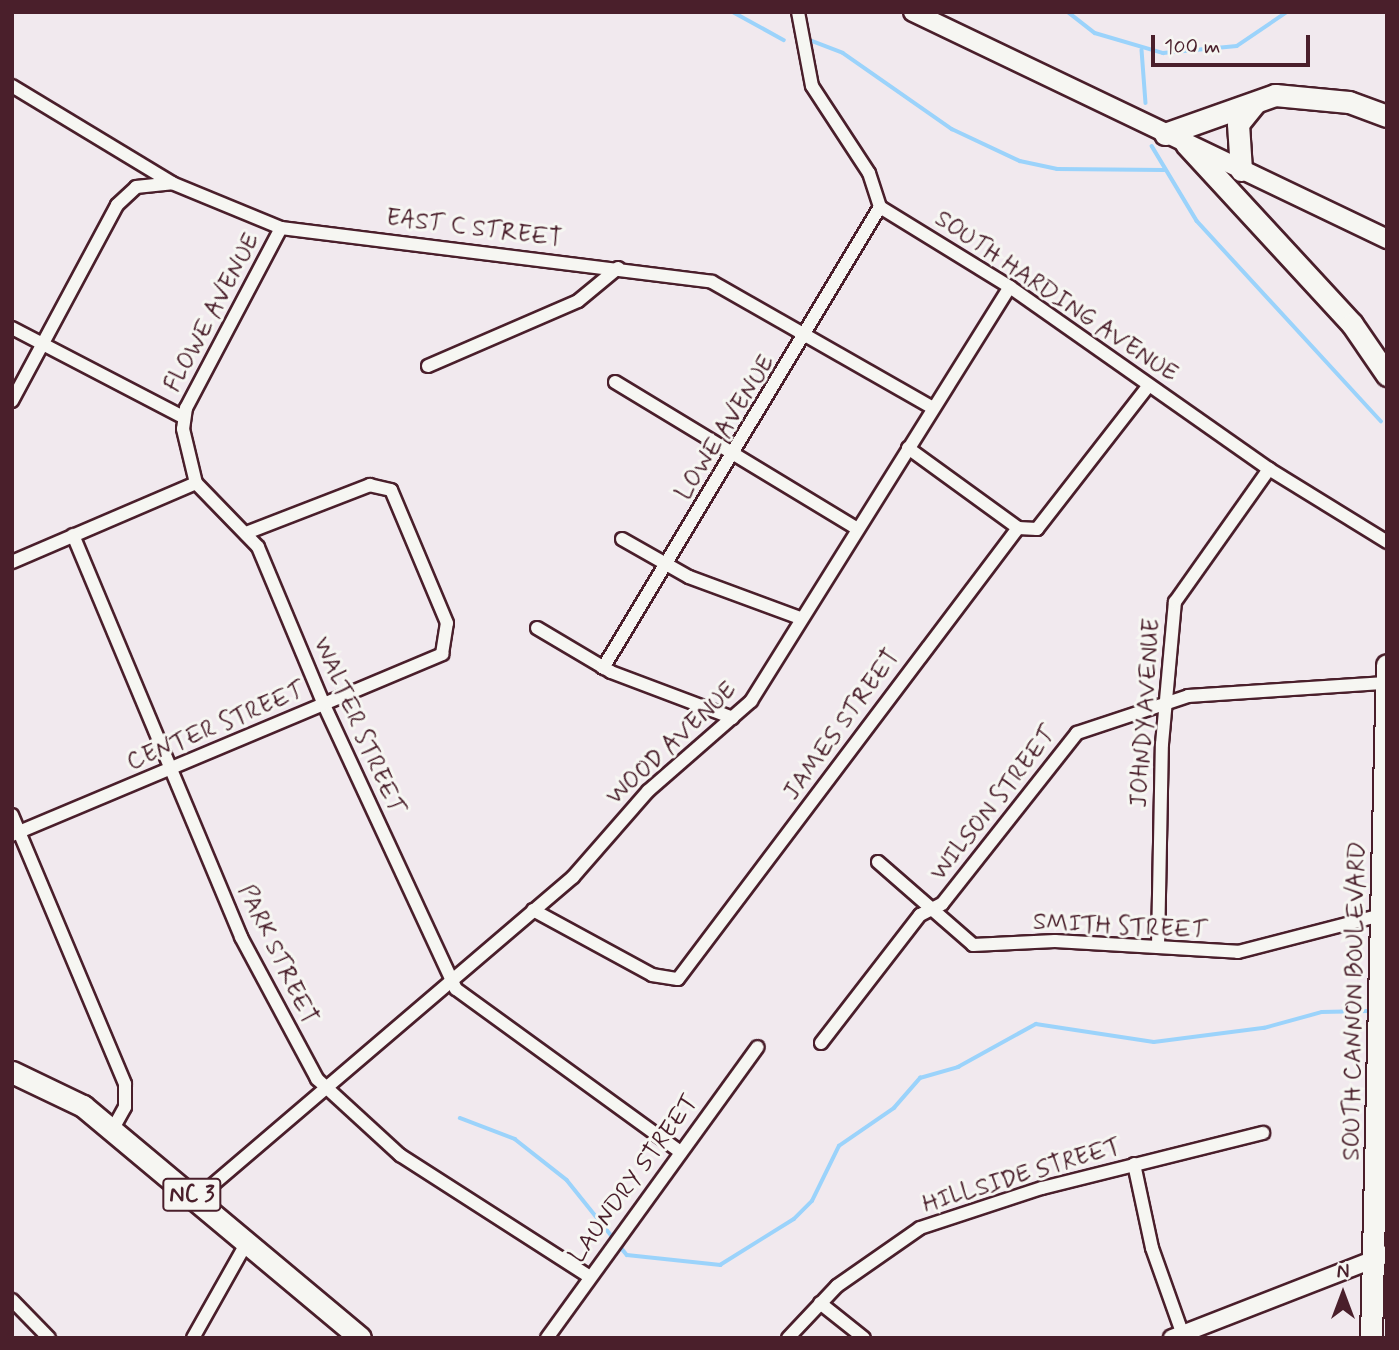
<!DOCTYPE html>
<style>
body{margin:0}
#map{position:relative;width:1399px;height:1350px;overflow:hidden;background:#f1e9ee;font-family:Mynerve,sans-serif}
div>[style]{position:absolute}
.stream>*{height:3.5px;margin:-1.75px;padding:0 1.75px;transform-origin:1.75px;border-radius:1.75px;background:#9bd3fb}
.roads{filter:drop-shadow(2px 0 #4a1f2b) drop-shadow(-2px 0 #4a1f2b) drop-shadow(0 2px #4a1f2b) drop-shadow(0 -2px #4a1f2b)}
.minor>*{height:12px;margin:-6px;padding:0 6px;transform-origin:6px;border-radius:6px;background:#f6f6f2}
.tertiary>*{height:16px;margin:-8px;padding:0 8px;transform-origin:8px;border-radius:8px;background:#f6f6f2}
.secondary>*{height:18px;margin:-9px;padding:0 9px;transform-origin:9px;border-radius:9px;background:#f6f6f2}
.primary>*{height:21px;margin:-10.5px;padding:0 10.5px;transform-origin:10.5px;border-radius:10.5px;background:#f6f6f2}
span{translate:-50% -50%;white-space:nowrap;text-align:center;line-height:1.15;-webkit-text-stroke:6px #f6f6f2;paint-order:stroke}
.shield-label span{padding:2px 5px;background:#f6f6f2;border:2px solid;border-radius:5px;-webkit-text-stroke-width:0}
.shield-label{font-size:23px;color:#4a1f2b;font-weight:700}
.street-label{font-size:24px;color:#4a1f2b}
.frame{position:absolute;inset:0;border:14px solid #4a1f2b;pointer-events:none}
.north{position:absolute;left:1308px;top:1259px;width:70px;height:70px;-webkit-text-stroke:5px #f6f6f2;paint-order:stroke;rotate:0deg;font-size:19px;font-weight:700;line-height:28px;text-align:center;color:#4a1f2b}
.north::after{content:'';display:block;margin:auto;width:24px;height:32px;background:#4a1f2b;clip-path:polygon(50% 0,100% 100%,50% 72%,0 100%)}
.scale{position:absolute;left:1151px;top:35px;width:159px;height:32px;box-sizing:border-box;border:4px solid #4a1f2b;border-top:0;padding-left:9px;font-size:21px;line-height:24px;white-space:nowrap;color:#4a1f2b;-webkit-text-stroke:5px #f6f6f2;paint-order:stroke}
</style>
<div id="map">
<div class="stream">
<div style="left:733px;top:12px;width:58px;rotate:28.8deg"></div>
<div style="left:1068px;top:12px;width:34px;rotate:38deg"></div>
<div style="left:1095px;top:33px;width:71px;rotate:16.4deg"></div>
<div style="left:1163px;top:53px;width:74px;rotate:-5.4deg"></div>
<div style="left:1237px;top:46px;width:60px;rotate:-34.2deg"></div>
<div style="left:812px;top:41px;width:33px;rotate:21deg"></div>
<div style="left:843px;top:53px;width:133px;rotate:34.9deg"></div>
<div style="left:952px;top:129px;width:75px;rotate:25.2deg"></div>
<div style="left:1020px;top:161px;width:38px;rotate:12deg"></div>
<div style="left:1057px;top:169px;width:107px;rotate:0.5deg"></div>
<div style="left:1142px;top:50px;width:53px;rotate:85.7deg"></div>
<div style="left:1152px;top:146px;width:87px;rotate:59deg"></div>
<div style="left:1197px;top:221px;width:272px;rotate:47.4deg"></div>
<div style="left:460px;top:1118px;width:59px;rotate:20.9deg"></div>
<div style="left:515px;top:1139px;width:66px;rotate:38.3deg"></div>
<div style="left:567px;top:1180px;width:96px;rotate:51.3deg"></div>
<div style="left:627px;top:1255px;width:94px;rotate:6.1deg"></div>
<div style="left:720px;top:1265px;width:87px;rotate:-31.9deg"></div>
<div style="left:794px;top:1219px;width:25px;rotate:-45deg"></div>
<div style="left:812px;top:1201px;width:61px;rotate:-63.9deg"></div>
<div style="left:839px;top:1146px;width:67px;rotate:-34.6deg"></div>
<div style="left:894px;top:1108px;width:40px;rotate:-49deg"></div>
<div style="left:920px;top:1078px;width:40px;rotate:-16deg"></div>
<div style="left:958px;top:1067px;width:89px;rotate:-28.9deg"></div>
<div style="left:1036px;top:1024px;width:119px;rotate:8.7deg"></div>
<div style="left:1154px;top:1042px;width:111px;rotate:-7.3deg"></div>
<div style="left:1264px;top:1028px;width:60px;rotate:-15.4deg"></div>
<div style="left:1322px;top:1012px;width:46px;rotate:-1.2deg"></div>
</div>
<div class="roads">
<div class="minor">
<div style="left:798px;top:12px;width:75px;rotate:79.3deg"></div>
<div style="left:812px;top:86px;width:104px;rotate:56.8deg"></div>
<div style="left:869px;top:173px;width:36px;rotate:72deg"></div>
<div style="left:880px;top:207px;width:153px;rotate:31.6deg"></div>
<div style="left:1010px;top:287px;width:317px;rotate:35.1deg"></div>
<div style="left:1269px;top:469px;width:139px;rotate:31.7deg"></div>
<div style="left:12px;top:86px;width:187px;rotate:31.2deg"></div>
<div style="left:172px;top:183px;width:118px;rotate:22.4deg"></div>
<div style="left:281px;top:228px;width:434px;rotate:7.1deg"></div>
<div style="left:712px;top:282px;width:254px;rotate:29.7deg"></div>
<div style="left:281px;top:228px;width:204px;rotate:117.8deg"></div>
<div style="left:186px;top:408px;width:21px;rotate:98deg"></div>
<div style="left:183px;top:429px;width:56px;rotate:76.5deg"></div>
<div style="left:196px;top:483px;width:89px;rotate:45.9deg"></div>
<div style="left:258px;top:547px;width:171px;rotate:67.3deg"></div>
<div style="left:324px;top:705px;width:313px;rotate:65.1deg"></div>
<div style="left:456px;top:989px;width:276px;rotate:36deg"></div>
<div style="left:12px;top:328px;width:193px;rotate:27.5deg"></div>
<div style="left:428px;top:366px;width:163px;rotate:-23.4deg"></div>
<div style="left:578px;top:301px;width:52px;rotate:-39.5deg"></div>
<div style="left:615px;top:382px;width:282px;rotate:31.2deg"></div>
<div style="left:12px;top:401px;width:222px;rotate:-61.8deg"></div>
<div style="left:117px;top:205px;width:26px;rotate:-43deg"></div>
<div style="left:136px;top:187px;width:36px;rotate:-6deg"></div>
<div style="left:908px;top:448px;width:136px;rotate:36deg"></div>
<div style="left:1018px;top:528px;width:19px;rotate:3deg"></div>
<div style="left:1037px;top:529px;width:182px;rotate:-52.1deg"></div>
<div style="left:73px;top:535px;width:436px;rotate:67.3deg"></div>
<div style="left:241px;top:937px;width:161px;rotate:61.8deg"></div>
<div style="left:317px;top:1079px;width:113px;rotate:42.5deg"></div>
<div style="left:400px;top:1155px;width:226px;rotate:32.7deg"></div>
<div style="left:622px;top:539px;width:77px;rotate:29.6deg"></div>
<div style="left:689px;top:577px;width:118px;rotate:20.3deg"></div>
<div style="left:12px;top:562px;width:200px;rotate:-23.2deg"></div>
<div style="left:537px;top:628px;width:86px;rotate:30.7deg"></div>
<div style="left:611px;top:672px;width:130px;rotate:20.7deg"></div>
<div style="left:603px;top:668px;width:538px;rotate:-59deg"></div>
<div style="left:12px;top:815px;width:292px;rotate:67.2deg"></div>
<div style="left:125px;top:1084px;width:23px;rotate:90deg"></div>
<div style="left:125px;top:1107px;width:25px;rotate:119deg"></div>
<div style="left:12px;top:835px;width:467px;rotate:-22.8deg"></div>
<div style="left:442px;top:654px;width:31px;rotate:-81deg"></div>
<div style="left:447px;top:623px;width:144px;rotate:-112.8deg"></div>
<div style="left:391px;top:490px;width:22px;rotate:-167deg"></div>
<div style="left:370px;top:485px;width:130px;rotate:158.8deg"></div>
<div style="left:878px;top:862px;width:126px;rotate:41.1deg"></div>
<div style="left:973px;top:945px;width:82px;rotate:-2.8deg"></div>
<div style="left:1055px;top:941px;width:183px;rotate:3.4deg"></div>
<div style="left:1238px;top:952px;width:152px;rotate:-14.5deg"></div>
<div style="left:533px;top:910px;width:136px;rotate:28.6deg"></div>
<div style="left:652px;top:975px;width:26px;rotate:9deg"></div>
<div style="left:678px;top:979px;width:565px;rotate:-52.99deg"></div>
<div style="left:1158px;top:947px;width:203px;rotate:-88.9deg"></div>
<div style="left:1162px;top:744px;width:143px;rotate:-84.8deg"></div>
<div style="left:1175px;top:602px;width:163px;rotate:-54.7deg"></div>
<div style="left:821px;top:1043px;width:162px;rotate:-52.3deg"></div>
<div style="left:920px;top:915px;width:25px;rotate:-27deg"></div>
<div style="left:942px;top:904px;width:218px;rotate:-51.7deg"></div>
<div style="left:1077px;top:733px;width:117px;rotate:-18.4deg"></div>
<div style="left:1188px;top:696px;width:198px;rotate:-3.8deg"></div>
<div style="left:1134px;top:1164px;width:86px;rotate:77.9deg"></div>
<div style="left:1152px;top:1248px;width:96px;rotate:70.4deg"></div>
<div style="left:196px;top:1199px;width:496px;rotate:-40.5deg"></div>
<div style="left:573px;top:877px;width:114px;rotate:-48.9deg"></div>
<div style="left:648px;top:791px;width:137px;rotate:-41.1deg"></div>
<div style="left:751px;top:701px;width:488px;rotate:-58deg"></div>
<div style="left:12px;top:1300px;width:53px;rotate:45.8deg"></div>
<div style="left:820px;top:1303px;width:56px;rotate:38.5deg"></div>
<div style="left:193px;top:1338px;width:110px;rotate:-60.6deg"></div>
<div style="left:547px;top:1338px;width:359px;rotate:-54.1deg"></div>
<div style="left:788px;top:1338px;width:71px;rotate:-46.7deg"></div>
<div style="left:837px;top:1286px;width:101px;rotate:-34.9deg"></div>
<div style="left:920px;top:1228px;width:128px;rotate:-18.2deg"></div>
<div style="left:1042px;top:1188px;width:228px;rotate:-14deg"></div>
</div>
<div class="tertiary">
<div style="left:1172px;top:1338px;width:231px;rotate:-21.3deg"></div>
</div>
<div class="secondary">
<div style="left:913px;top:12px;width:526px;rotate:25.59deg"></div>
</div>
<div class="primary">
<div style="left:1165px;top:134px;width:117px;rotate:-19.5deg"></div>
<div style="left:1275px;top:95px;width:74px;rotate:5.4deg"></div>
<div style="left:1349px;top:102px;width:40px;rotate:20.2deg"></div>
<div style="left:1186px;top:144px;width:245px;rotate:47.3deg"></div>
<div style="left:1352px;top:324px;width:62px;rotate:55.5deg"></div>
<div style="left:1241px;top:170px;width:46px;rotate:-93.7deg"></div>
<div style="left:1238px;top:124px;width:27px;rotate:-51deg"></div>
<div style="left:12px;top:1072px;width:79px;rotate:25.6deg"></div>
<div style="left:83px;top:1106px;width:361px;rotate:39.9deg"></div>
<div style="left:1371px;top:1338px;width:673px;rotate:-88.64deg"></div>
</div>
</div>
<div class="shield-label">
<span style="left:192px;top:1195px">NC 3</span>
</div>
<div class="street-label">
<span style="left:474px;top:229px;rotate:7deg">EAST C STREET</span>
<span style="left:1056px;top:297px;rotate:34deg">SOUTH HARDING AVENUE</span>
<span style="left:213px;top:313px;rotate:-62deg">FLOWE AVENUE</span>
<span style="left:726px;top:428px;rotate:-58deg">LOWE AVENUE</span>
<span style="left:1146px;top:713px;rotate:-86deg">JOHNDY AVENUE</span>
<span style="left:842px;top:725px;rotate:-54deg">JAMES STREET</span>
<span style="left:358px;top:726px;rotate:66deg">WALTER STREET</span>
<span style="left:216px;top:727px;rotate:-23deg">CENTER STREET</span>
<span style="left:672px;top:744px;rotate:-43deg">WOOD AVENUE</span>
<span style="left:994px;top:804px;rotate:-52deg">WILSON STREET</span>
<span style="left:1120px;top:927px;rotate:3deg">SMITH STREET</span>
<span style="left:277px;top:955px;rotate:64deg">PARK STREET</span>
<span style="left:1355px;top:1001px;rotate:-89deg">SOUTH CANNON BOULEVARD</span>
<span style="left:1022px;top:1176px;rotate:-17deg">HILLSIDE STREET</span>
<span style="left:634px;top:1179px;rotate:-54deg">LAUNDRY STREET</span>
</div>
<div class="frame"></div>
<div class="north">N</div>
<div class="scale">100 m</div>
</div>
